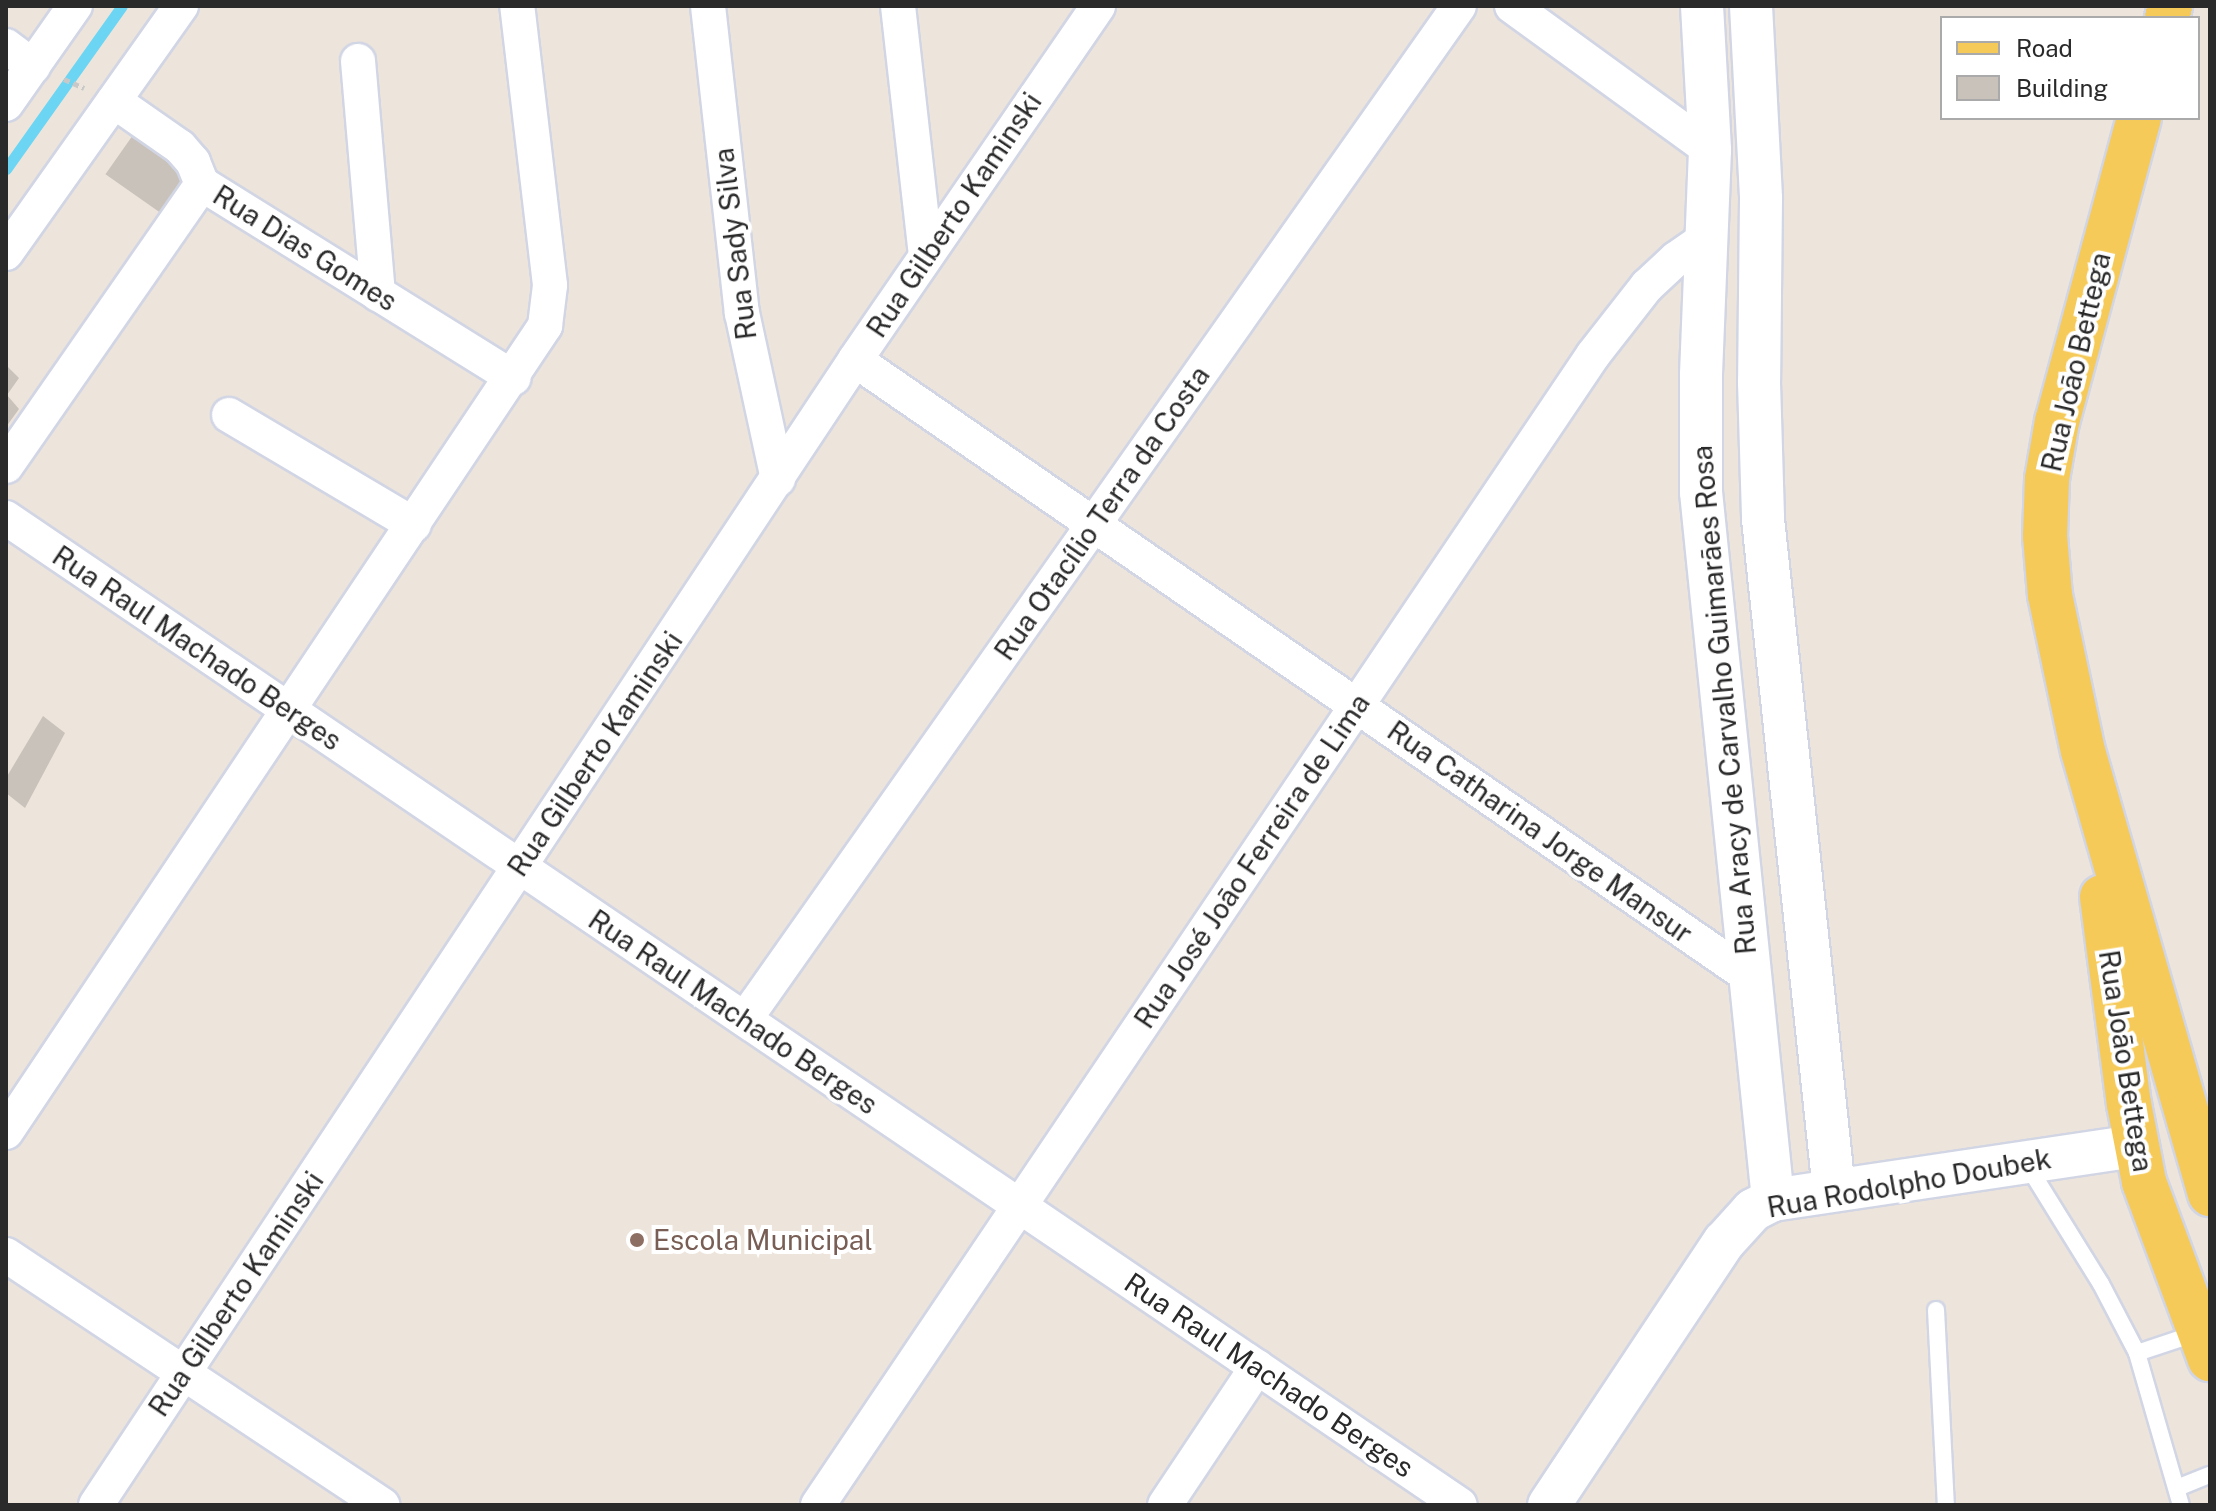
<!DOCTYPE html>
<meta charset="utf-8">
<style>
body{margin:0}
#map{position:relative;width:2216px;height:1511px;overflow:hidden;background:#ede5dc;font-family:"Public Sans",sans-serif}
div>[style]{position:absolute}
.stream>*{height:11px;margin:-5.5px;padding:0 5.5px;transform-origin:5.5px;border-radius:5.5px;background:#6bd5f3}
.building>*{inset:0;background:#c8c2bb;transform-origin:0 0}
.path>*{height:5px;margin-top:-2.5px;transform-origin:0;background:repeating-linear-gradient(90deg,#c8c8c8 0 6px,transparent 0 10px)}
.roads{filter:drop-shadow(2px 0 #d1d5e4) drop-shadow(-2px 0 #d1d5e4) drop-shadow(0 2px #d1d5e4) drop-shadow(0 -2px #d1d5e4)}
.service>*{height:16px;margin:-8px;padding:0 8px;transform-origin:8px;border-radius:8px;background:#fff}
.minor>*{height:34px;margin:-17px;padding:0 17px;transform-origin:17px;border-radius:17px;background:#fff}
.tertiary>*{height:42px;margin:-21px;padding:0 21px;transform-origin:21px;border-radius:21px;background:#fff}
.primary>*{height:44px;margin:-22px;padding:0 22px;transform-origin:22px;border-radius:22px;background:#f6ca58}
.dots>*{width:22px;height:22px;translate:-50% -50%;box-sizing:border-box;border:4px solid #fff;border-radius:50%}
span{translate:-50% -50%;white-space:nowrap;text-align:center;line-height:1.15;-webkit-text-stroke:8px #fff;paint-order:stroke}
.street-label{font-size:28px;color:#2a2a2a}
.education-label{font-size:28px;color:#785e54}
.left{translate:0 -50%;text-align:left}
.frame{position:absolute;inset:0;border:8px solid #2a2a2a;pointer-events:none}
.legend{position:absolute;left:1940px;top:16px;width:260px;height:104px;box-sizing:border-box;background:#fff;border:2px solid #aaa;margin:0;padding:10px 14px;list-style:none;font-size:24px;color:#2a2a2a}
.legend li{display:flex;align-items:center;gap:16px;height:40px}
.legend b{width:40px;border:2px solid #aaa}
</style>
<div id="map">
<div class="stream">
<div style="left:6px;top:169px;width:200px;rotate:-54.6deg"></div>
</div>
<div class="building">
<div style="left:133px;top:135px;width:71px;height:48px;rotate:35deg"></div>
<div style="clip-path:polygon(6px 365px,19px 378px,7px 395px,19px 409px,6px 427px)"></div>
<div style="clip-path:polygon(43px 716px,65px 733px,25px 808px,6px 793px,6px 778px)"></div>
</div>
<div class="path">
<div style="left:64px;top:79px;width:22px;rotate:24deg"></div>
</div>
<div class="roads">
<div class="service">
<div style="left:2026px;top:1163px;width:142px;rotate:58.2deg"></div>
<div style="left:2101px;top:1284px;width:78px;rotate:62.4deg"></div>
<div style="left:2137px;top:1353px;width:158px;rotate:73.9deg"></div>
<div style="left:1936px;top:1310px;width:195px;rotate:87.1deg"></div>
<div style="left:2137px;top:1353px;width:66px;rotate:-18.4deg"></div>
<div style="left:2177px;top:1488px;width:35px;rotate:-22deg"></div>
</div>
<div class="minor">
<div style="left:708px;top:6px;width:309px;rotate:83.7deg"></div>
<div style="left:742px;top:313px;width:170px;rotate:77.8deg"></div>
<div style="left:898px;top:6px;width:251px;rotate:83.6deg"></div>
<div style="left:1512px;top:6px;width:245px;rotate:36deg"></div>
<div style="left:6px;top:46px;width:34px;rotate:37deg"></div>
<div style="left:358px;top:61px;width:234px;rotate:85.1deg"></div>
<div style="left:114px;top:101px;width:80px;rotate:34.9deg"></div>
<div style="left:180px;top:147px;width:20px;rotate:49deg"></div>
<div style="left:193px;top:162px;width:24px;rotate:68deg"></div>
<div style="left:202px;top:184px;width:367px;rotate:31.9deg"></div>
<div style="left:6px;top:104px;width:120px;rotate:-54.9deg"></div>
<div style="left:6px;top:253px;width:303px;rotate:-54.7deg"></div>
<div style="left:855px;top:360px;width:1087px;rotate:34.58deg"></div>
<div style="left:229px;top:415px;width:215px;rotate:30.7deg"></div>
<div style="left:6px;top:466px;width:343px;rotate:-55.2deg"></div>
<div style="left:6px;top:518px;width:1757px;rotate:34.17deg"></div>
<div style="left:745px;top:1019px;width:1239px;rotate:-54.82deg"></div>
<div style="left:6px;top:1132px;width:970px;rotate:-56.23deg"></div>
<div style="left:545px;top:326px;width:41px;rotate:-83deg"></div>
<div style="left:550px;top:285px;width:281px;rotate:-96.7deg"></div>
<div style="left:6px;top:1255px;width:452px;rotate:33.6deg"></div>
<div style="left:96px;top:1505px;width:1374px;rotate:-56.46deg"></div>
<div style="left:855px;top:360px;width:429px;rotate:-55.5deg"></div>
<div style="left:818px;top:1505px;width:1387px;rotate:-56.02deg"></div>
<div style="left:1593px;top:355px;width:88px;rotate:-52deg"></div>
<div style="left:1647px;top:286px;width:40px;rotate:-43deg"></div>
<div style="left:1676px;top:259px;width:39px;rotate:-35deg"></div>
<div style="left:1165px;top:1505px;width:166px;rotate:-56.3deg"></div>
</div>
<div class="tertiary">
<div style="left:1702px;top:6px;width:144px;rotate:86.8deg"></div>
<div style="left:1710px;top:150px;width:225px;rotate:92.3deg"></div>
<div style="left:1701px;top:375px;width:117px;rotate:90deg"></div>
<div style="left:1701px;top:492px;width:712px;rotate:84.19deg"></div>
<div style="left:1751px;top:6px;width:193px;rotate:87deg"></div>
<div style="left:1761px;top:199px;width:183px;rotate:90.6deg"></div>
<div style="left:1759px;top:382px;width:137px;rotate:88.3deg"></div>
<div style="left:1763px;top:519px;width:675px;rotate:83.96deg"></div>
<div style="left:1549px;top:1505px;width:316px;rotate:-56.4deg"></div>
<div style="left:1724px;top:1242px;width:43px;rotate:-47.8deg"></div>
<div style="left:1753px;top:1210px;width:22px;rotate:-27deg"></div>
<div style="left:1773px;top:1200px;width:367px;rotate:-8.5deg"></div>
</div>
<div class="primary">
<div style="left:2167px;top:18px;width:12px;rotate:-76deg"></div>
<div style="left:2139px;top:118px;width:314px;rotate:105.1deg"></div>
<div style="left:2057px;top:421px;width:59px;rotate:99.8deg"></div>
<div style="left:2047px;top:479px;width:57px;rotate:92deg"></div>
<div style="left:2045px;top:536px;width:59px;rotate:85.2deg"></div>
<div style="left:2050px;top:595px;width:159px;rotate:78.1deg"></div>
<div style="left:2083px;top:751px;width:461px;rotate:74deg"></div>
<div style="left:2102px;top:897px;width:209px;rotate:82.6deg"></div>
<div style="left:2129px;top:1104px;width:79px;rotate:79.1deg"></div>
<div style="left:2144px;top:1182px;width:189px;rotate:69.6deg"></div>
</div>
</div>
<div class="dots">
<div style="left:637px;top:1240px;background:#8d6e63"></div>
</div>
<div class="street-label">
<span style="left:954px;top:215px;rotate:-56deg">Rua Gilberto Kaminski</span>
<span style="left:735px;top:244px;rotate:-97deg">Rua Sady Silva</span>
<span style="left:305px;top:248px;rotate:32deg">Rua Dias Gomes</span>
<span style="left:2076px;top:362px;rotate:-77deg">Rua João Bettega</span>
<span style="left:1102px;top:513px;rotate:-55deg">Rua Otacílio Terra da Costa</span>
<span style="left:197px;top:648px;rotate:34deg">Rua Raul Machado Berges</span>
<span style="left:1724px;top:700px;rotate:-95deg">Rua Aracy de Carvalho Guimarães Rosa</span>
<span style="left:595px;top:754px;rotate:-56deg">Rua Gilberto Kaminski</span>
<span style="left:1540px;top:832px;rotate:35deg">Rua Catharina Jorge Mansur</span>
<span style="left:1252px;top:861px;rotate:-56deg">Rua José João Ferreira de Lima</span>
<span style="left:733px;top:1012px;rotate:34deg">Rua Raul Machado Berges</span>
<span style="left:2126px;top:1061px;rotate:81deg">Rua João Bettega</span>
<span style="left:1909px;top:1183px;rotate:-10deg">Rua Rodolpho Doubek</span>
<span style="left:236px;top:1294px;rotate:-56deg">Rua Gilberto Kaminski</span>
<span style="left:1269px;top:1375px;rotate:34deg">Rua Raul Machado Berges</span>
</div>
<div class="education-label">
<span class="left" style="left:653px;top:1240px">Escola Municipal</span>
</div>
<div class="frame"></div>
<ul class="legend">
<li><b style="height:10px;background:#f6ca58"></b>Road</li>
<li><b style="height:22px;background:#c8c2bb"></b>Building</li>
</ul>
</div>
